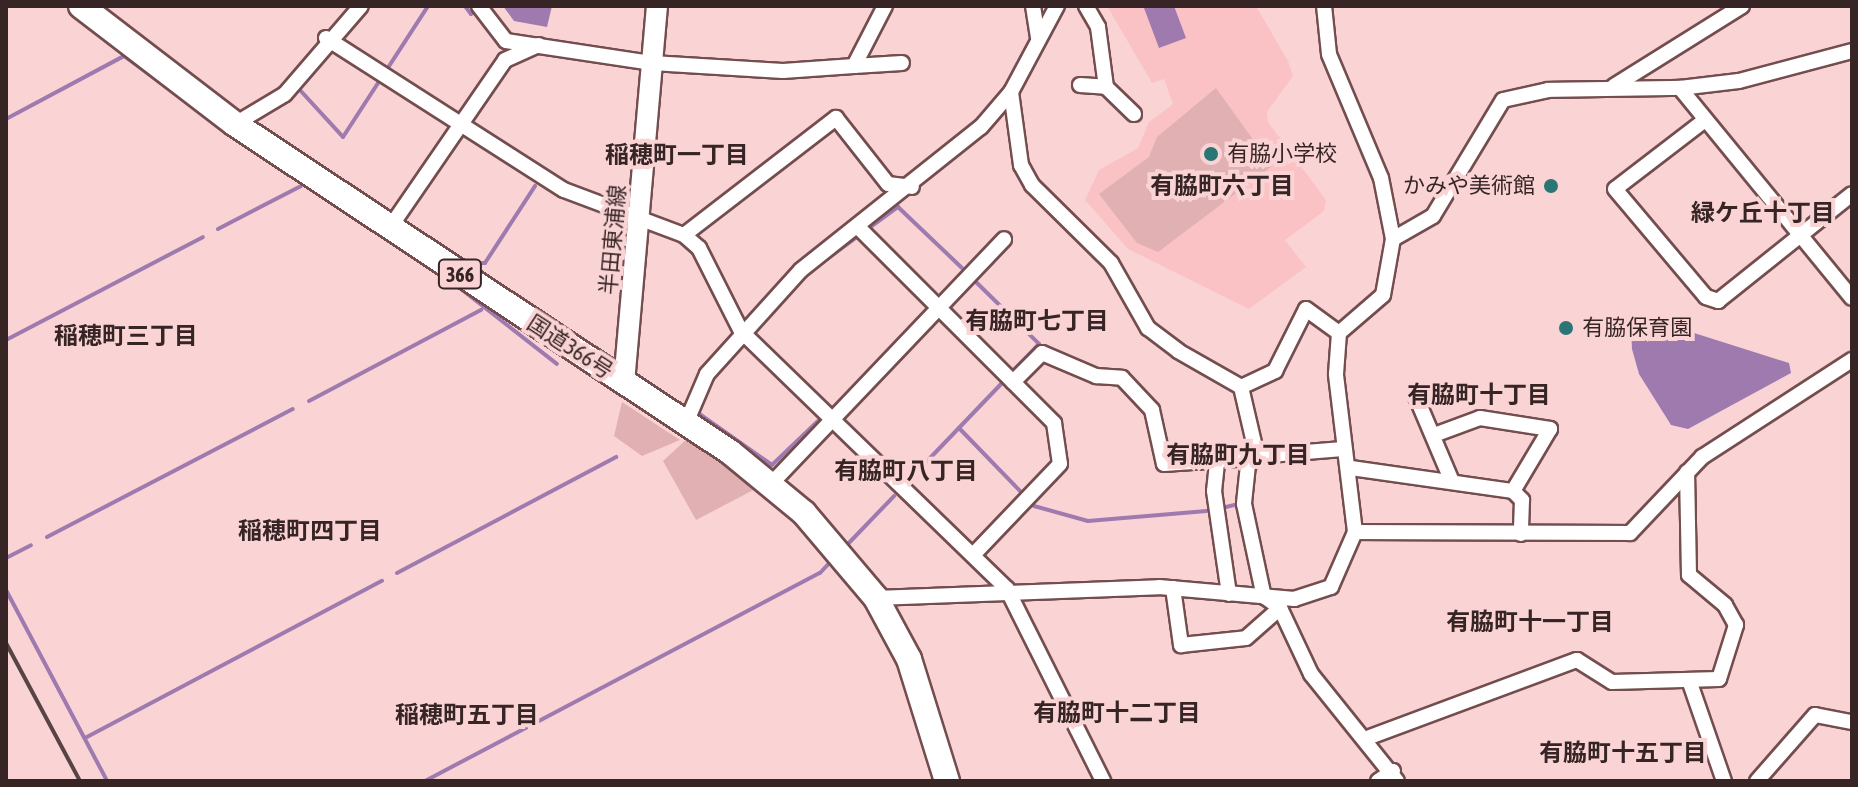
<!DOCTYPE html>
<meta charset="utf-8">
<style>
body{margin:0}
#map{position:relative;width:1858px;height:787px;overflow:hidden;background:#fad4d5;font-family:"Asap Condensed","Noto Sans JP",sans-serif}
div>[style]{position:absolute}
.built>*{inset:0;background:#fac2c5}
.green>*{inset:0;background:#e1b0b3}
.water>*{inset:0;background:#9f7aaf}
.stream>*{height:4px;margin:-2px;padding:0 2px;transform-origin:2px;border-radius:2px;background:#9f7aaf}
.roads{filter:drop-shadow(2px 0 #744d4f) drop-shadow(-2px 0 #744d4f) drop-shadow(0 2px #744d4f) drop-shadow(0 -2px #744d4f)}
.minor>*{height:14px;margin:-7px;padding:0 7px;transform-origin:7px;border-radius:7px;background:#fff}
.secondary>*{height:20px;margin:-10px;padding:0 10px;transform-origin:10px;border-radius:10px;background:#fff}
.trunk>*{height:24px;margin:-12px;padding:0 12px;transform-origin:12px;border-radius:12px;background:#fff}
.rail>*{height:4px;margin:-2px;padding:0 2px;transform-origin:2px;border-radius:2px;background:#594445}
.dots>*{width:22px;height:22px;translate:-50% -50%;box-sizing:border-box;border:4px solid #fad4d5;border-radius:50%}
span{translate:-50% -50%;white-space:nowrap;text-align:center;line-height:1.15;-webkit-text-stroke:8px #fad4d5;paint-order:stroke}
.shield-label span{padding:2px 6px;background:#fad4d5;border:2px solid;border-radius:6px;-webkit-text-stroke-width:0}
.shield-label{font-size:20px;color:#372526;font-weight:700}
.poi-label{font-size:22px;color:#372526}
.left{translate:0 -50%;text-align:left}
.right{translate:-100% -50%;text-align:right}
.street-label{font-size:22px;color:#372526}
.neighbourhood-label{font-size:24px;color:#372526;font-weight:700}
.frame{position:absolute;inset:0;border:8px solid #372526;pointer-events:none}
</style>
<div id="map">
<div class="built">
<div style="clip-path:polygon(1107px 6px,1256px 6px,1288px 61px,1293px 76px,1267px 112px,1268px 122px,1326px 200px,1324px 211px,1285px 240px,1306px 267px,1249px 309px,1128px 249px,1085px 200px,1099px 170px,1138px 148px,1149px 122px,1173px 104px,1164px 79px,1152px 83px)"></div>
</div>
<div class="green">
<div style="clip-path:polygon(1216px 88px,1272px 166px,1158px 252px,1137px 243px,1099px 194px,1149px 157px,1157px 137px)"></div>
<div style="clip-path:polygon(622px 402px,680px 440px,642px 456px,614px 436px)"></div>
<div style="clip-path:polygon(689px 437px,763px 485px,696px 520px,663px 461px)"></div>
</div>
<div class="water">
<div style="clip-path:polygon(503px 6px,552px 6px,547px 27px,514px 21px)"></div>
<div style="clip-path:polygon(1174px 6px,1186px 38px,1159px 48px,1144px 8px)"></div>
<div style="clip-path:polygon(1650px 319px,1789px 363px,1791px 373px,1688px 429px,1671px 425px,1639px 374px,1632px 349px,1631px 328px)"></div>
</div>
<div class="stream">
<div style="left:465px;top:6px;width:10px;rotate:53deg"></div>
<div style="left:471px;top:14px;width:8px;rotate:-40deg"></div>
<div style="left:299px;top:89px;width:65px;rotate:47.5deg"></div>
<div style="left:343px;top:137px;width:156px;rotate:-57deg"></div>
<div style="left:6px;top:119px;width:134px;rotate:-28.1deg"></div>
<div style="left:124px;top:56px;width:56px;rotate:36.3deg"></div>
<div style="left:218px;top:229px;width:93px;rotate:-27.4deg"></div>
<div style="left:466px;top:264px;width:19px;rotate:-3deg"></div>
<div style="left:485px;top:263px;width:92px;rotate:-57deg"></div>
<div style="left:816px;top:267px;width:102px;rotate:-36.2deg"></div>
<div style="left:898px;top:207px;width:88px;rotate:43.6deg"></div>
<div style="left:452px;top:282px;width:133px;rotate:38deg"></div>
<div style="left:976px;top:282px;width:88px;rotate:44.5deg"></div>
<div style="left:1039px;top:344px;width:36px;rotate:134deg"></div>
<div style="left:6px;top:340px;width:222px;rotate:-27.6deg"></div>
<div style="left:703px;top:400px;width:14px;rotate:111deg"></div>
<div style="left:698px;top:413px;width:90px;rotate:35.1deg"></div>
<div style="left:772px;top:465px;width:64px;rotate:-43.7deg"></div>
<div style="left:309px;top:401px;width:195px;rotate:-27.9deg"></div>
<div style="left:959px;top:428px;width:89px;rotate:45.9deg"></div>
<div style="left:909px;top:480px;width:133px;rotate:-46.2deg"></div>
<div style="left:1034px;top:506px;width:56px;rotate:15.5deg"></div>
<div style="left:1088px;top:521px;width:119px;rotate:-4.8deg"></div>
<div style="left:1226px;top:507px;width:12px;rotate:-14deg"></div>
<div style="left:47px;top:537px;width:277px;rotate:-27.5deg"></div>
<div style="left:845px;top:547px;width:71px;rotate:-46.1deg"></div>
<div style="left:6px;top:558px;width:28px;rotate:-27deg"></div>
<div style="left:397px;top:573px;width:248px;rotate:-27.9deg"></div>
<div style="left:6px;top:590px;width:216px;rotate:62.1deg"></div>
<div style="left:85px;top:738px;width:336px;rotate:-27.9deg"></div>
<div style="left:425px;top:781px;width:446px;rotate:-27.8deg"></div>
<div style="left:820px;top:573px;width:19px;rotate:-47deg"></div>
</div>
<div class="roads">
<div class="minor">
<div style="left:479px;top:6px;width:44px;rotate:52.4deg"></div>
<div style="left:506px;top:41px;width:148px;rotate:8.6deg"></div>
<div style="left:652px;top:63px;width:131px;rotate:3.5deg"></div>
<div style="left:783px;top:71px;width:71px;rotate:-4deg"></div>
<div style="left:854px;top:66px;width:68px;rotate:-62.7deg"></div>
<div style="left:1033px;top:6px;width:31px;rotate:81deg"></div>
<div style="left:1086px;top:6px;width:24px;rotate:60deg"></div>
<div style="left:1098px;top:27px;width:61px;rotate:82.4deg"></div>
<div style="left:1106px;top:87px;width:39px;rotate:44deg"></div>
<div style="left:326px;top:38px;width:282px;rotate:32.6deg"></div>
<div style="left:564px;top:190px;width:128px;rotate:20.6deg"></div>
<div style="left:684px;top:235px;width:20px;rotate:41deg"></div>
<div style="left:699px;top:248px;width:93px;rotate:63.2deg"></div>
<div style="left:741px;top:331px;width:371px;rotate:44.1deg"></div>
<div style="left:1007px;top:589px;width:215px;rotate:63.4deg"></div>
<div style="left:854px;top:66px;width:48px;rotate:-3.6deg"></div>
<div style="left:1080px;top:85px;width:26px;rotate:4deg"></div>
<div style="left:1614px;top:86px;width:151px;rotate:-32deg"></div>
<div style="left:1680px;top:88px;width:59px;rotate:-6.8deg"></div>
<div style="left:1739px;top:81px;width:117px;rotate:-14.9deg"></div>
<div style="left:1011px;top:92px;width:74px;rotate:82.2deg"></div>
<div style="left:1021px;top:165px;width:23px;rotate:61deg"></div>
<div style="left:1032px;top:185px;width:111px;rotate:44.6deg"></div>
<div style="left:1111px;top:263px;width:75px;rotate:60.4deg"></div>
<div style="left:1148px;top:328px;width:38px;rotate:37deg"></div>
<div style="left:1178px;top:351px;width:73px;rotate:29.7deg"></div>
<div style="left:1241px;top:387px;width:38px;rotate:-25deg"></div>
<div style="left:1275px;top:371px;width:69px;rotate:-63.4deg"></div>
<div style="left:1306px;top:309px;width:41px;rotate:36deg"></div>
<div style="left:1705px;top:120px;width:113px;rotate:142.5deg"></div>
<div style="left:1615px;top:189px;width:141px;rotate:49.9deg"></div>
<div style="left:1706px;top:297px;width:13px;rotate:18deg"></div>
<div style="left:1718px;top:301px;width:171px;rotate:-38.6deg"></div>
<div style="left:235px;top:124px;width:58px;rotate:-31deg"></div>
<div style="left:285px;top:94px;width:116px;rotate:-49.2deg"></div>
<div style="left:391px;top:226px;width:201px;rotate:-55.5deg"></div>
<div style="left:505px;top:60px;width:37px;rotate:-24deg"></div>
<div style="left:859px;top:228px;width:276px;rotate:45deg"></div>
<div style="left:1054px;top:423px;width:41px;rotate:81.7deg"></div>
<div style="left:1060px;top:464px;width:126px;rotate:133.7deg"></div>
<div style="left:684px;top:235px;width:192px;rotate:-37.6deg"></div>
<div style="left:836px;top:118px;width:84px;rotate:51.8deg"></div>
<div style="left:888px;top:184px;width:24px;rotate:7deg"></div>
<div style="left:1393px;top:239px;width:46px;rotate:-29.9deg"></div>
<div style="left:1433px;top:216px;width:135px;rotate:-58.9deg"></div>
<div style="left:1503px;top:100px;width:46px;rotate:-12.5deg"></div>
<div style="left:1548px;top:90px;width:132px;rotate:-0.9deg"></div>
<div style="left:1680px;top:88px;width:271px;rotate:50.7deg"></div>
<div style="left:1013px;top:382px;width:41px;rotate:-45deg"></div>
<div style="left:1042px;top:353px;width:59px;rotate:23.1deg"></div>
<div style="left:1096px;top:376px;width:26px;rotate:4deg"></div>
<div style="left:1122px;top:378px;width:44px;rotate:46.8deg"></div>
<div style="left:1152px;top:410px;width:55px;rotate:77.5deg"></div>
<div style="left:1164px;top:464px;width:87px;rotate:-3.9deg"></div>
<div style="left:1241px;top:387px;width:71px;rotate:76.9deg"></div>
<div style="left:1257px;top:456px;width:13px;rotate:135deg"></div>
<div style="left:1248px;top:465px;width:39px;rotate:96deg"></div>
<div style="left:1244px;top:504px;width:95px;rotate:77.9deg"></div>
<div style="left:1414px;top:392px;width:95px;rotate:67deg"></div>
<div style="left:686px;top:423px;width:53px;rotate:-66.8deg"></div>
<div style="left:707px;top:374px;width:140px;rotate:-47.9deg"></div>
<div style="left:801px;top:270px;width:230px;rotate:-38.5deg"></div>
<div style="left:981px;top:127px;width:46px;rotate:-49.4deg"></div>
<div style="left:1011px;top:92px;width:98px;rotate:-61.9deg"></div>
<div style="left:1434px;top:435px;width:49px;rotate:-20.3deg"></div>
<div style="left:1480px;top:418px;width:71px;rotate:8.9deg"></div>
<div style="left:1550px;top:429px;width:72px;rotate:120.8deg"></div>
<div style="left:1513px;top:491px;width:13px;rotate:45deg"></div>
<div style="left:1522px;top:500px;width:34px;rotate:92deg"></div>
<div style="left:1257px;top:456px;width:86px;rotate:-4.7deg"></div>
<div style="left:1217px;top:463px;width:28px;rotate:96deg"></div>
<div style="left:1214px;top:491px;width:104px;rotate:81.7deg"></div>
<div style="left:1351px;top:468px;width:164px;rotate:8.1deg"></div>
<div style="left:771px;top:484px;width:338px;rotate:-46.4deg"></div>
<div style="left:1355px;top:532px;width:275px;rotate:0.2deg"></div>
<div style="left:1630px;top:533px;width:105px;rotate:-46.5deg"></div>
<div style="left:1702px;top:457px;width:179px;rotate:-32.9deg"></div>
<div style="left:1173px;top:588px;width:58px;rotate:82deg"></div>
<div style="left:1181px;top:645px;width:65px;rotate:-6.1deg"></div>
<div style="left:1246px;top:638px;width:45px;rotate:-41.4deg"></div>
<div style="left:1265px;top:597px;width:19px;rotate:36deg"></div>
<div style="left:1280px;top:608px;width:73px;rotate:64.8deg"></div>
<div style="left:1311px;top:674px;width:137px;rotate:51.2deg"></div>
<div style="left:876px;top:598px;width:283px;rotate:-2.2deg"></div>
<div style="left:1159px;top:587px;width:136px;rotate:5.1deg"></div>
<div style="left:1294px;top:599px;width:39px;rotate:-18deg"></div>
<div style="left:1331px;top:587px;width:60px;rotate:-66.4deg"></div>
<div style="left:1355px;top:532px;width:159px;rotate:-96.9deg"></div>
<div style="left:1336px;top:374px;width:41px;rotate:-85.8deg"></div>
<div style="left:1339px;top:333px;width:58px;rotate:-40.8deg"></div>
<div style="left:1383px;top:295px;width:57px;rotate:-79.9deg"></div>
<div style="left:1393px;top:239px;width:62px;rotate:-101.1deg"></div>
<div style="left:1381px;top:178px;width:134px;rotate:-112.8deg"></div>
<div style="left:1329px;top:54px;width:48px;rotate:-95.9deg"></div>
<div style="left:1690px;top:683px;width:104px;rotate:70.9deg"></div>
<div style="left:1367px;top:738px;width:224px;rotate:-20.4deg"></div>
<div style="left:1577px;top:660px;width:41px;rotate:32.2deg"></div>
<div style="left:1612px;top:682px;width:107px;rotate:-1.6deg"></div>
<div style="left:1719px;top:679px;width:57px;rotate:-72.5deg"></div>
<div style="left:1736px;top:625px;width:23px;rotate:-119deg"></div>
<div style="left:1725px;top:605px;width:47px;rotate:-140.2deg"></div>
<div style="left:1689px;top:575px;width:103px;rotate:-91.1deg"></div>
<div style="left:1378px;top:781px;width:18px;rotate:-34deg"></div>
<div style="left:1757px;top:781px;width:88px;rotate:-48.7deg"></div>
<div style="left:1815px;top:715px;width:38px;rotate:11deg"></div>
</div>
<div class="secondary">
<div style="left:624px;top:383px;width:378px;rotate:-85deg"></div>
</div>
<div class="trunk">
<div style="left:81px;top:6px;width:194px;rotate:37.5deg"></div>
<div style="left:235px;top:124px;width:594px;rotate:33.53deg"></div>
<div style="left:730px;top:452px;width:96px;rotate:39.5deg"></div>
<div style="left:804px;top:513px;width:111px;rotate:49.7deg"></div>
<div style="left:876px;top:598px;width:69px;rotate:61.6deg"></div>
<div style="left:909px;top:659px;width:128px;rotate:72.7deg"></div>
</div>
</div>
<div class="rail">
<div style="left:6px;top:643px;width:157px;rotate:61.8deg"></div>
</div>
<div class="dots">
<div style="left:1211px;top:154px;background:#2b7575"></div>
<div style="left:1551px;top:186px;background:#2b7575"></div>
<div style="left:1566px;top:328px;background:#2b7575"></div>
</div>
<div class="shield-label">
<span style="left:460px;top:274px">366</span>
</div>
<div class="poi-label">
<span class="left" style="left:1227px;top:154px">有脇小学校</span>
<span class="right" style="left:1535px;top:186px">かみや美術館</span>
<span class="left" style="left:1582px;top:328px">有脇保育園</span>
</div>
<div class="street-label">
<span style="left:613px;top:240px;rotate:-85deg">半田東浦線</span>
<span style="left:570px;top:347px;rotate:33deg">国道366号</span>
</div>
<div class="neighbourhood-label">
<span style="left:677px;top:155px">稲穂町一丁目</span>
<span style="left:1222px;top:186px">有脇町六丁目</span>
<span style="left:1763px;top:213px">緑ケ丘十丁目</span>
<span style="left:1037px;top:321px">有脇町七丁目</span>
<span style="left:126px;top:336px">稲穂町三丁目</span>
<span style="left:1479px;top:395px">有脇町十丁目</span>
<span style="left:1238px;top:455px">有脇町九丁目</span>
<span style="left:906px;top:471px">有脇町八丁目</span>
<span style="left:310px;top:531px">稲穂町四丁目</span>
<span style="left:1530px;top:622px">有脇町十一丁目</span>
<span style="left:1117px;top:713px">有脇町十二丁目</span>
<span style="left:467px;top:715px">稲穂町五丁目</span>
<span style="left:1623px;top:753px">有脇町十五丁目</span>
</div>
<div class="frame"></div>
</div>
